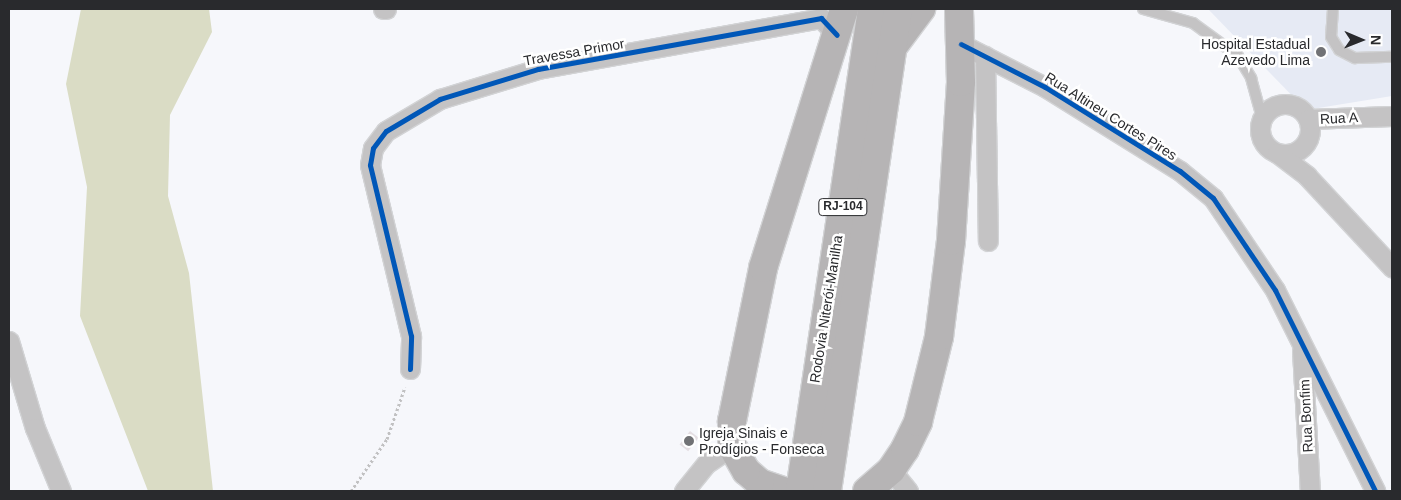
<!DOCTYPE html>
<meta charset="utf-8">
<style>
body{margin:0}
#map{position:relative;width:1401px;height:500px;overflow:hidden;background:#f6f7fb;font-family:Arial,sans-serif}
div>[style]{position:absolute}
.built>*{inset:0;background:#e6eaf4}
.green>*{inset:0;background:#dadcc5}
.building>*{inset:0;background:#e4dee2;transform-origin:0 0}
.path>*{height:3px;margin-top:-1.5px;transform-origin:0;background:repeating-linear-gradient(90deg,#c1c1c2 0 2.5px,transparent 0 5px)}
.roads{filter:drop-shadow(1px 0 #d2d3d5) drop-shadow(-1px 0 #d2d3d5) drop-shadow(0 1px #d2d3d5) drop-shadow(0 -1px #d2d3d5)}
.service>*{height:10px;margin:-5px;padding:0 5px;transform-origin:5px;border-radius:5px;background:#c4c3c4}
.minor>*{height:19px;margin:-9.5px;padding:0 9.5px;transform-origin:9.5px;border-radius:9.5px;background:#c4c3c4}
.minor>.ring{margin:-9.5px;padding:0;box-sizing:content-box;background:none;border:19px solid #c4c3c4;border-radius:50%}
.trunk>*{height:28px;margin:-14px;padding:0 14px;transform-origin:14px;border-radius:14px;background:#b6b4b5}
.cycleway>*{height:5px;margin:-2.5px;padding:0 2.5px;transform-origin:2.5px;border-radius:2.5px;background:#0057b8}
.dots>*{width:14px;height:14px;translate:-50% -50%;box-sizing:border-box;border:2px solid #fff;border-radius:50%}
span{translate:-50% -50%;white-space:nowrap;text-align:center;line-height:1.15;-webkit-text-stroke:5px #fff;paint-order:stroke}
.shield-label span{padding:1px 4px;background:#fff;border:1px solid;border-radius:4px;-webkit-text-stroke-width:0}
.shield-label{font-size:12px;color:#292a2d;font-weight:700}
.poi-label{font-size:14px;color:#292a2d}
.right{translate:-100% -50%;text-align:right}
.left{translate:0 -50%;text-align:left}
.street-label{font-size:14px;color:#292a2d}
.frame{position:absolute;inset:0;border:10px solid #292a2d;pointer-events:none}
.north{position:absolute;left:1336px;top:15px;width:50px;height:50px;-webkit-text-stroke:4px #fff;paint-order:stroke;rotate:91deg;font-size:14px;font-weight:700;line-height:20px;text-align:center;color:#292a2d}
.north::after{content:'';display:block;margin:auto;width:18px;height:22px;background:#292a2d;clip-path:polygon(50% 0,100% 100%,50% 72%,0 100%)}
</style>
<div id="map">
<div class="built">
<div style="clip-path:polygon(1208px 9px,1392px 9px,1392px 96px,1306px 110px)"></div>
</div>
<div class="green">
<div style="clip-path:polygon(81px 9px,209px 9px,212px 32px,170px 115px,168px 196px,189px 273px,213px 491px,148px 491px,80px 316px,87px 187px,66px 84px)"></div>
</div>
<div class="building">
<div style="left:690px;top:431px;width:11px;height:17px;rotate:38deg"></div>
</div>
<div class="path">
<div style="left:351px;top:491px;width:63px;rotate:-55.3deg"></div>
<div style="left:387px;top:439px;width:55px;rotate:-70.9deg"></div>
<div style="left:649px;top:491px;width:3px"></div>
</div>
<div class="roads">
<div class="service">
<div style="left:1143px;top:9px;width:52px;rotate:15.6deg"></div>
<div style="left:1193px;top:23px;width:56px;rotate:36.3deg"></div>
<div style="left:1238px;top:56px;width:26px;rotate:59deg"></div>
<div style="left:1251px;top:78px;width:41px;rotate:74.6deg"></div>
<div style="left:1333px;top:9px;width:28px;rotate:94deg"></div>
<div style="left:1331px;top:37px;width:15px;rotate:58deg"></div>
<div style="left:1339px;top:50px;width:18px;rotate:27deg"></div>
<div style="left:1355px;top:58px;width:37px;rotate:-2deg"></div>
</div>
<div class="minor">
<div style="left:383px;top:9px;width:3px"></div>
<div style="left:961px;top:44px;width:94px;rotate:27.1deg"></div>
<div style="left:1045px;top:87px;width:159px;rotate:31.9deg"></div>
<div style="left:1180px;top:171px;width:43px;rotate:39.3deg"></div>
<div style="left:1213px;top:198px;width:111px;rotate:56deg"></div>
<div style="left:1275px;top:290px;width:225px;rotate:63.5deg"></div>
<div style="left:985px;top:56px;width:185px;rotate:89.1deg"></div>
<div class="ring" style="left:1260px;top:104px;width:31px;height:31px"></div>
<div style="left:1308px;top:119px;width:84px;rotate:-2deg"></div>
<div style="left:1277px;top:153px;width:38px;rotate:37deg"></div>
<div style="left:1307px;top:176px;width:125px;rotate:47deg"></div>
<div style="left:9px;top:341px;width:91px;rotate:73.4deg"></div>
<div style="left:35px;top:428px;width:68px;rotate:67.6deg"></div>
<div style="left:1302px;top:350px;width:141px;rotate:86.8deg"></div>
<div style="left:410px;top:369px;width:33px;rotate:-88deg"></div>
<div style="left:411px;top:336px;width:176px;rotate:-103.5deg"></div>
<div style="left:370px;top:165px;width:17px;rotate:-80deg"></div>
<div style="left:373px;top:148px;width:21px;rotate:-53deg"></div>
<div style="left:386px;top:131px;width:63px;rotate:-30.7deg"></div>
<div style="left:440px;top:99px;width:102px;rotate:-17deg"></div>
<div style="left:538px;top:69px;width:288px;rotate:-10.2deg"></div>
<div style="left:821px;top:18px;width:23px;rotate:47deg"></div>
<div style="left:891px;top:470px;width:27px;rotate:51deg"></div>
<div style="left:684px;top:491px;width:36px;rotate:-51deg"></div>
<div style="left:707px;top:463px;width:30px;rotate:-34deg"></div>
</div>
<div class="trunk">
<div style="left:895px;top:44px;width:44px;rotate:-53.4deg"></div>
<div style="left:783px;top:491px;width:24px;rotate:-161deg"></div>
<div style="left:760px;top:483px;width:18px;rotate:-139deg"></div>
<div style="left:746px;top:471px;width:29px;rotate:-119deg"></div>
<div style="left:732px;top:446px;width:25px;rotate:-90deg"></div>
<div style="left:732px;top:421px;width:156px;rotate:-78.5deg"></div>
<div style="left:763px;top:268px;width:271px;rotate:-72.6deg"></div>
<div style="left:800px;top:491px;width:487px;rotate:-81.5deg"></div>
<div style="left:827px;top:491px;width:487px;rotate:-81.6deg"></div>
<div style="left:867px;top:491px;width:32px;rotate:-41deg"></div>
<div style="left:891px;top:470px;width:25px;rotate:-56deg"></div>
<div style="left:905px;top:449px;width:30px;rotate:-64deg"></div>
<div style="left:918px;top:422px;width:88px;rotate:-76.1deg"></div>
<div style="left:939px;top:337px;width:97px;rotate:-82.9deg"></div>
<div style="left:951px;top:241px;width:159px;rotate:-86.4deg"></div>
<div style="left:961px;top:82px;width:73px;rotate:-91.6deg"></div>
</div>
</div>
<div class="cycleway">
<div style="left:961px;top:44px;width:94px;rotate:27.1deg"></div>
<div style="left:1045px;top:87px;width:159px;rotate:31.9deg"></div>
<div style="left:1180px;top:171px;width:43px;rotate:39.3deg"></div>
<div style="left:1213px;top:198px;width:111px;rotate:56deg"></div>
<div style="left:1275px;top:290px;width:225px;rotate:63.5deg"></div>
<div style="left:410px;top:369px;width:33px;rotate:-88deg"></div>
<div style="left:411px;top:336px;width:176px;rotate:-103.5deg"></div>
<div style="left:370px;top:165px;width:17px;rotate:-80deg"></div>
<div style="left:373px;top:148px;width:21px;rotate:-53deg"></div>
<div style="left:386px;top:131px;width:63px;rotate:-30.7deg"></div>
<div style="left:440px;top:99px;width:102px;rotate:-17deg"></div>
<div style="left:538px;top:69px;width:288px;rotate:-10.2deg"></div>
<div style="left:821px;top:18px;width:23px;rotate:47deg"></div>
</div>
<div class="dots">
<div style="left:1321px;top:52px;background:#717275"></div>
<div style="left:689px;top:441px;background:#717275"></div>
</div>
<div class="shield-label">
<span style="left:843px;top:207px">RJ-104</span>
</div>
<div class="poi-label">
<span class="right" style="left:1310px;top:52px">Hospital Estadual<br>Azevedo Lima</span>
<span class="left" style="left:699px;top:441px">Igreja Sinais e<br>Prodígios - Fonseca</span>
</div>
<div class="street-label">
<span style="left:574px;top:52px;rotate:-10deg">Travessa Primor</span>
<span style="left:1111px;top:116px;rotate:32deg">Rua Altineu Cortes Pires</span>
<span style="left:1339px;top:118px;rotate:-3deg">Rua A</span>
<span style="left:826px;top:309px;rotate:-81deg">Rodovia Niterói-Manilha</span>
<span style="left:1306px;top:416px;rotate:-93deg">Rua Bonfim</span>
</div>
<div class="frame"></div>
<div class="north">N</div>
</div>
